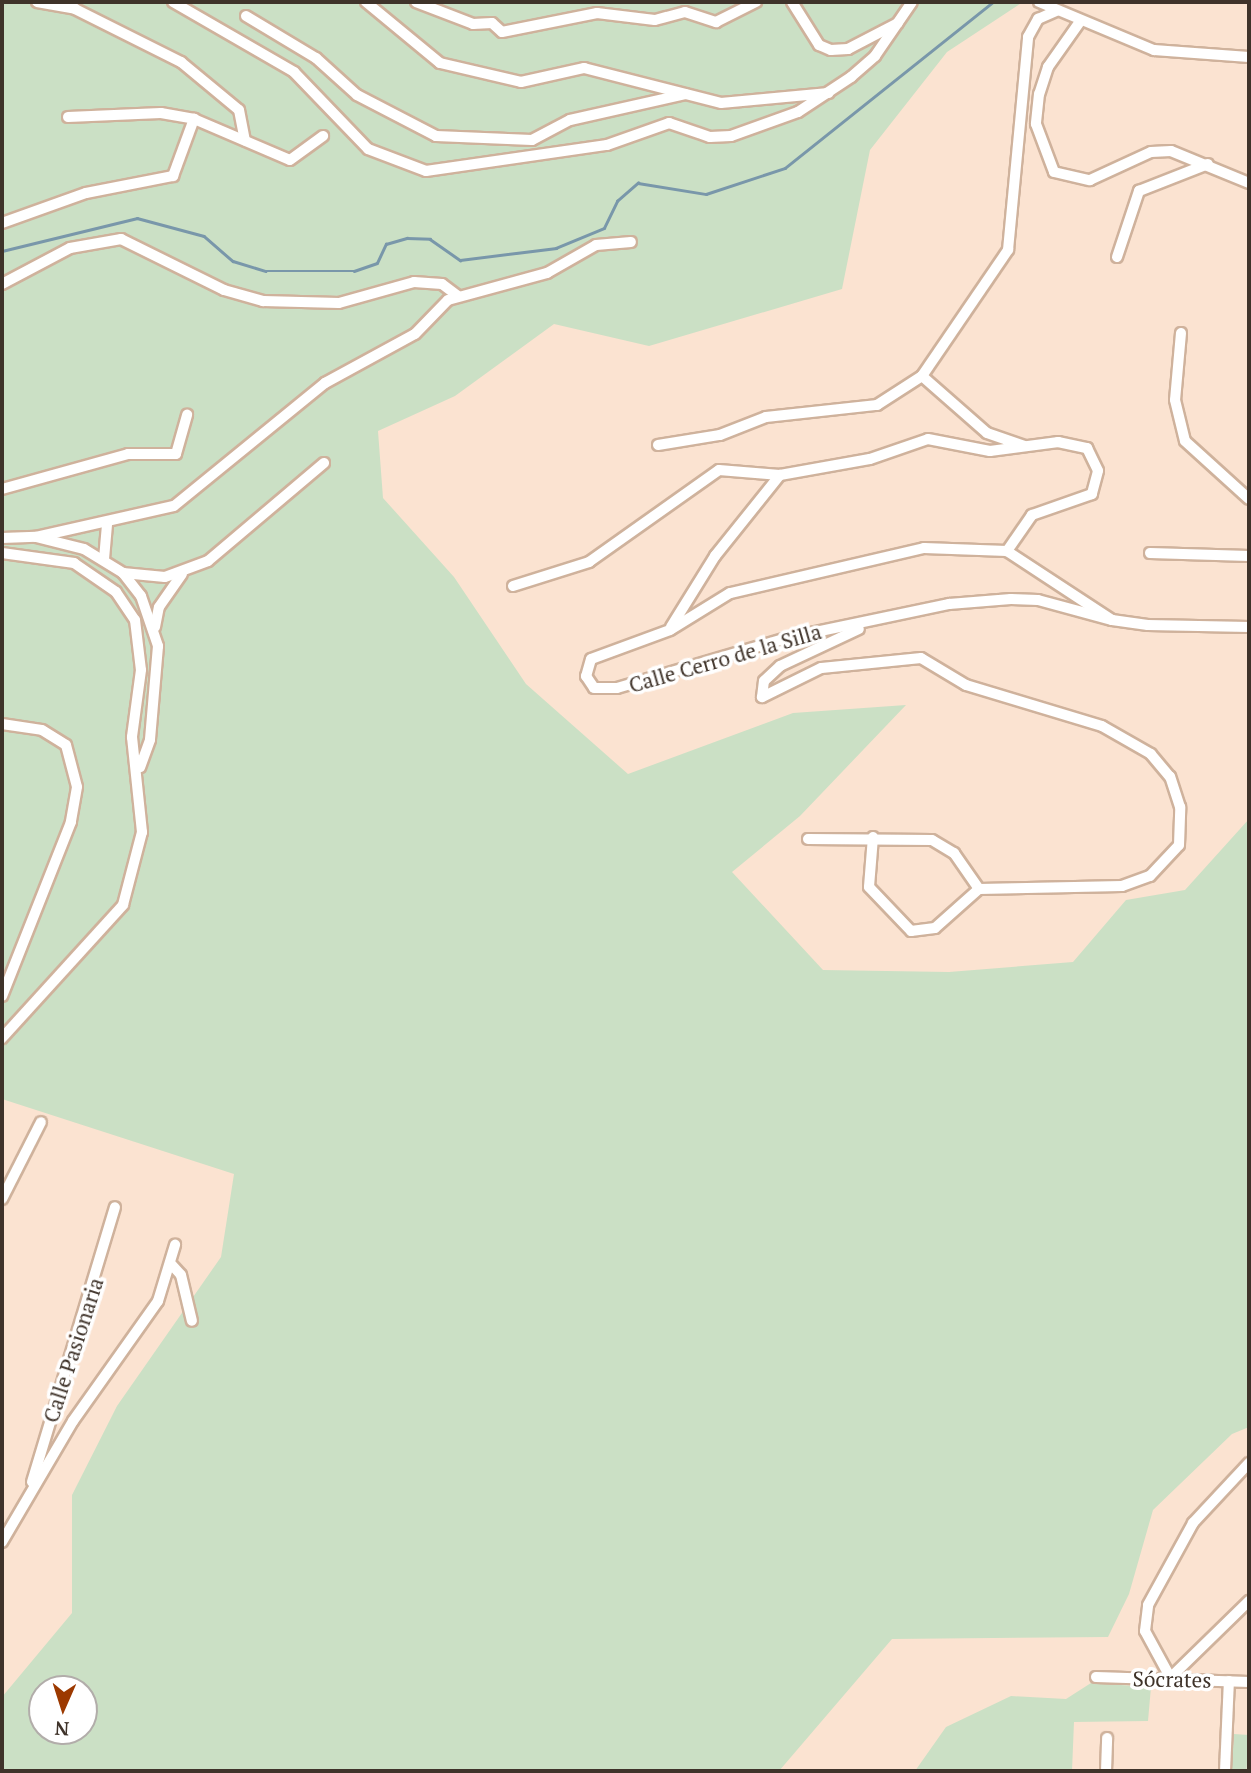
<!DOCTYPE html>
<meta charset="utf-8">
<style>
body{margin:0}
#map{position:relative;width:1251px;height:1773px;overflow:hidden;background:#fbe3d1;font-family:"PT Serif",serif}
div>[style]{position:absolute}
.green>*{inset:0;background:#cbe0c5;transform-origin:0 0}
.stream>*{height:2.5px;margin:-1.25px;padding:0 1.25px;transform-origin:1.25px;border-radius:1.25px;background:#7997aa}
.roads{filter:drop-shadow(2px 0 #cfb29c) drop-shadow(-2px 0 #cfb29c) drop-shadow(0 2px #cfb29c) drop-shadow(0 -2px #cfb29c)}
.street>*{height:10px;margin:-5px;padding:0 5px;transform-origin:5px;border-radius:5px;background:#fff}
span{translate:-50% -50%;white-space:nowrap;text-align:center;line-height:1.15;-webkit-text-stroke:7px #fff;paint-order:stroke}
.street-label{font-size:21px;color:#3f332a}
.frame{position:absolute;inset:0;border:4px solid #3f332a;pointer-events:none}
.north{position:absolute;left:28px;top:1675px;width:70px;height:70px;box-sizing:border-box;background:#fff;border:2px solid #b2adaa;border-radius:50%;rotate:183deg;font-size:19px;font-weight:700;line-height:28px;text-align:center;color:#3f332a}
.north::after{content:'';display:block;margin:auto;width:24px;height:32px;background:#9c3900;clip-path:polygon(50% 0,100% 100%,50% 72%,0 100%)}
</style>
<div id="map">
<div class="green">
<div style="clip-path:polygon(evenodd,2px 2px,1023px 2px,947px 52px,870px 150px,842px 289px,649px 346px,554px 324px,455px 396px,378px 431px,383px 498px,454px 577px,526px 684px,628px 774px,793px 713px,906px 705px,800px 816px,732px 872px,823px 970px,949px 972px,1073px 962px,1126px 900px,1185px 890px,1249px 819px,1249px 1427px,1232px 1434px,1153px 1510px,1129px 1594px,1108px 1637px,892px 1639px,779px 1771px,2px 1771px,2px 1697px,72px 1613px,72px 1495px,117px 1406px,221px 1257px,234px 1174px,2px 1099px,2px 2px,42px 1689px,84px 1689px,84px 1731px,42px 1731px,42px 1689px)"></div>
<div style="clip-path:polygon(1091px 1683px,1151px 1687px,1148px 1721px,1074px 1722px,1072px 1771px,915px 1771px,946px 1727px,1011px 1696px,1066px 1699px)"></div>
<div style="left:1234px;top:1734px;width:15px;height:37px;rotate:4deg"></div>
</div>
<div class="stream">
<div style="left:2px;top:251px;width:139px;rotate:-13.7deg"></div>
<div style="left:137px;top:218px;width:69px;rotate:15deg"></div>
<div style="left:204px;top:236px;width:38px;rotate:41deg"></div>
<div style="left:233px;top:261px;width:34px;rotate:17deg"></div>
<div style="left:265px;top:271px;width:89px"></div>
<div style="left:354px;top:271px;width:24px;rotate:-19deg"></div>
<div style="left:377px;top:263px;width:21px;rotate:-65deg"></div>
<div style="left:386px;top:244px;width:22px;rotate:-16deg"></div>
<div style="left:407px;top:238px;width:23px;rotate:2deg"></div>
<div style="left:430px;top:239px;width:37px;rotate:35deg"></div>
<div style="left:460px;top:260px;width:97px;rotate:-7.1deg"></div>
<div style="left:556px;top:248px;width:52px;rotate:-22.6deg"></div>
<div style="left:604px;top:228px;width:30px;rotate:-64deg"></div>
<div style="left:617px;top:201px;width:28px;rotate:-41deg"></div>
<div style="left:638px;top:183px;width:69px;rotate:9.2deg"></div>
<div style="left:706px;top:194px;width:83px;rotate:-18.2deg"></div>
<div style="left:785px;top:168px;width:266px;rotate:-38.6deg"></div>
</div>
<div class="roads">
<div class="street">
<div style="left:37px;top:2px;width:39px;rotate:10deg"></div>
<div style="left:75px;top:9px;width:119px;rotate:26.6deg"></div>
<div style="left:181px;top:62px;width:75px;rotate:39.6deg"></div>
<div style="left:239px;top:110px;width:31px;rotate:79deg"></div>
<div style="left:173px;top:2px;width:140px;rotate:30deg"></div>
<div style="left:294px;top:72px;width:107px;rotate:46.1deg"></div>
<div style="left:368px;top:149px;width:62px;rotate:20.8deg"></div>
<div style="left:426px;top:171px;width:183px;rotate:-8.2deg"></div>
<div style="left:607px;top:145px;width:66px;rotate:-19.5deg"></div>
<div style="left:669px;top:123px;width:43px;rotate:18.9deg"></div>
<div style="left:710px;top:137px;width:21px;rotate:-3deg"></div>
<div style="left:731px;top:136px;width:71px;rotate:-19.7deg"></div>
<div style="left:798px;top:112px;width:64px;rotate:-33.4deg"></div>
<div style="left:851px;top:77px;width:32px;rotate:-41deg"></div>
<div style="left:875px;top:56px;width:65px;rotate:-55.6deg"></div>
<div style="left:366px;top:2px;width:96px;rotate:39.5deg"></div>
<div style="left:440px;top:63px;width:83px;rotate:13.2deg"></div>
<div style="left:521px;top:82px;width:65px;rotate:-12.5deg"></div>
<div style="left:584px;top:68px;width:141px;rotate:14.3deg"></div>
<div style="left:721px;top:103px;width:108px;rotate:-5.3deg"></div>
<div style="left:416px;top:2px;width:61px;rotate:21.1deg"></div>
<div style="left:473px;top:24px;width:19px;rotate:-3deg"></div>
<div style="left:492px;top:23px;width:13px;rotate:42deg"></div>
<div style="left:502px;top:32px;width:97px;rotate:-11.3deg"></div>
<div style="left:597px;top:13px;width:58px;rotate:6.9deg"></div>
<div style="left:655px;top:20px;width:31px;rotate:-15deg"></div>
<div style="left:685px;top:12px;width:33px;rotate:18deg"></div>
<div style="left:716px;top:22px;width:45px;rotate:-26.6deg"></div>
<div style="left:792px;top:2px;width:51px;rotate:57.9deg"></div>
<div style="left:819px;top:45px;width:13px;rotate:23deg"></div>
<div style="left:831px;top:50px;width:17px;rotate:-3deg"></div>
<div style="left:848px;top:49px;width:56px;rotate:-27.5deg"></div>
<div style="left:1039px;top:2px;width:125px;rotate:22.7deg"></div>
<div style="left:1154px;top:50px;width:95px;rotate:4.2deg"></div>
<div style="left:246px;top:16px;width:82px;rotate:31deg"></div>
<div style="left:316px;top:58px;width:55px;rotate:42.1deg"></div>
<div style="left:357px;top:95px;width:89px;rotate:27.4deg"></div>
<div style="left:436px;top:136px;width:96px;rotate:2.4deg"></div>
<div style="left:532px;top:140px;width:43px;rotate:-27.8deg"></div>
<div style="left:570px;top:120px;width:118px;rotate:-12.7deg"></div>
<div style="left:1079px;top:23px;width:54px;rotate:125.2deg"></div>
<div style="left:1048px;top:67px;width:28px;rotate:108deg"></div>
<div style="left:1039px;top:94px;width:30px;rotate:96deg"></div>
<div style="left:1036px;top:124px;width:51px;rotate:69.4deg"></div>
<div style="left:1054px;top:172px;width:37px;rotate:13deg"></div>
<div style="left:1090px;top:180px;width:67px;rotate:-24.7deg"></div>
<div style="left:1151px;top:152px;width:20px;rotate:-3deg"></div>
<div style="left:1171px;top:151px;width:84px;rotate:22.3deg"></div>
<div style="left:68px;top:117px;width:93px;rotate:-2.5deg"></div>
<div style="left:161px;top:113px;width:34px;rotate:10deg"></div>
<div style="left:194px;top:119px;width:104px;rotate:23.1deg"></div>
<div style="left:290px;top:160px;width:41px;rotate:-36deg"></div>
<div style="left:2px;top:223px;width:89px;rotate:-19.7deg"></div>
<div style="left:86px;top:193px;width:89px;rotate:-11.1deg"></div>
<div style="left:173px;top:176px;width:61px;rotate:-69.8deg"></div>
<div style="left:1117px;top:257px;width:70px;rotate:-71.6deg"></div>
<div style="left:1139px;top:191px;width:74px;rotate:-21.4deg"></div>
<div style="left:2px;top:284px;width:77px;rotate:-27.9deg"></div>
<div style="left:70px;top:248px;width:52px;rotate:-10deg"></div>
<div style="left:121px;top:239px;width:115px;rotate:26.3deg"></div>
<div style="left:224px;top:290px;width:41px;rotate:15.8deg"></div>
<div style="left:263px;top:301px;width:76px;rotate:1.5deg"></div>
<div style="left:339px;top:303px;width:78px;rotate:-15.6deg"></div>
<div style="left:414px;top:282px;width:28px;rotate:4deg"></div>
<div style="left:442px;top:284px;width:20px;rotate:37deg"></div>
<div style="left:1181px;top:333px;width:67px;rotate:95.1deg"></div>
<div style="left:1175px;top:400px;width:42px;rotate:76.3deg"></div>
<div style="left:1185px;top:441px;width:86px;rotate:42.2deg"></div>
<div style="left:922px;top:376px;width:86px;rotate:41.2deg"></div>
<div style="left:987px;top:433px;width:39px;rotate:19deg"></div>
<div style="left:658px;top:445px;width:63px;rotate:-9.2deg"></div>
<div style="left:720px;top:435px;width:49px;rotate:-21.4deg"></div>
<div style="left:766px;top:417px;width:112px;rotate:-6.2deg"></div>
<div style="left:877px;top:405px;width:54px;rotate:-32.8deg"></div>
<div style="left:922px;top:376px;width:153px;rotate:-55.7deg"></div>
<div style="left:1008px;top:250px;width:214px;rotate:-84.6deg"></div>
<div style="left:1028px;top:37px;width:21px;rotate:-61deg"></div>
<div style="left:1038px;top:19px;width:20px;rotate:-24deg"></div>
<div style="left:2px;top:489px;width:131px;rotate:-15.5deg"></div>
<div style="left:128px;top:454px;width:48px"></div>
<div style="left:176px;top:454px;width:41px;rotate:-74.2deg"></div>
<div style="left:36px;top:537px;width:141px;rotate:-12.7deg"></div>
<div style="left:174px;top:506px;width:195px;rotate:-39.2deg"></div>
<div style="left:325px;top:383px;width:102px;rotate:-28.6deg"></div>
<div style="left:415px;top:334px;width:47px;rotate:-45.9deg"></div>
<div style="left:448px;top:300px;width:103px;rotate:-15.3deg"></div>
<div style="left:547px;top:273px;width:56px;rotate:-29.7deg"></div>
<div style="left:596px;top:245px;width:35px;rotate:-5deg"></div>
<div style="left:2px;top:538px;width:34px;rotate:-2deg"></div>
<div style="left:36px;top:537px;width:49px;rotate:14deg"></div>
<div style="left:84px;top:549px;width:46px;rotate:31.6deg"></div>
<div style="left:123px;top:573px;width:29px;rotate:52deg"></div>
<div style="left:141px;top:596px;width:53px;rotate:71.2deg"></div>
<div style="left:158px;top:646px;width:94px;rotate:94.9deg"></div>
<div style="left:150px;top:740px;width:29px;rotate:110deg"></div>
<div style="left:2px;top:553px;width:73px;rotate:7.9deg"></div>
<div style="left:74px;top:563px;width:51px;rotate:34.6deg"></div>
<div style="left:116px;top:592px;width:34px;rotate:56deg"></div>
<div style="left:135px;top:620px;width:50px;rotate:83.2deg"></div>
<div style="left:141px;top:670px;width:68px;rotate:97.7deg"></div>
<div style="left:132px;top:737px;width:96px;rotate:84deg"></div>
<div style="left:142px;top:832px;width:75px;rotate:104.6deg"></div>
<div style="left:123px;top:905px;width:180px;rotate:132.3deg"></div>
<div style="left:1150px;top:553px;width:99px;rotate:1.7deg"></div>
<div style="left:104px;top:559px;width:36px;rotate:-85deg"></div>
<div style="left:123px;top:573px;width:42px;rotate:5.4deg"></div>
<div style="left:165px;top:577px;width:46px;rotate:-20.4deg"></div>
<div style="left:208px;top:561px;width:152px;rotate:-40.2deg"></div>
<div style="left:513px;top:586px;width:80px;rotate:-17.5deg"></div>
<div style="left:589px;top:562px;width:159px;rotate:-35.3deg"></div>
<div style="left:719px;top:470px;width:61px;rotate:4.7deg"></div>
<div style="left:1112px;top:620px;width:126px;rotate:-146.7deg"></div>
<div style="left:1007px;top:551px;width:83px;rotate:-177.9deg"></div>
<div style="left:924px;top:548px;width:199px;rotate:166.9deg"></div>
<div style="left:730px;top:593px;width:70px;rotate:148.3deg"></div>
<div style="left:670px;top:630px;width:84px;rotate:159.8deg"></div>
<div style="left:591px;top:659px;width:18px;rotate:106deg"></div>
<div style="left:586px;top:676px;width:14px;rotate:56deg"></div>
<div style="left:594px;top:688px;width:23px"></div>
<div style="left:617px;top:688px;width:177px;rotate:-16.4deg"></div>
<div style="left:787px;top:638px;width:166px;rotate:-11.9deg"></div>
<div style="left:949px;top:604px;width:62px;rotate:-4.6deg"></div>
<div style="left:1011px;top:599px;width:27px;rotate:2deg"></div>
<div style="left:1038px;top:600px;width:77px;rotate:15.1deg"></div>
<div style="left:1112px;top:620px;width:36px;rotate:8deg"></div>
<div style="left:1148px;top:625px;width:101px;rotate:1.1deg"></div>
<div style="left:155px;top:627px;width:20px;rotate:-79deg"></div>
<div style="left:159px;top:607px;width:40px;rotate:-55.1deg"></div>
<div style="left:671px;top:627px;width:84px;rotate:-58.2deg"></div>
<div style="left:715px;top:556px;width:104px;rotate:-51.3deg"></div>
<div style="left:780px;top:475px;width:91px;rotate:-10.1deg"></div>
<div style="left:870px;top:459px;width:61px;rotate:-19deg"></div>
<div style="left:928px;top:439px;width:63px;rotate:11deg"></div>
<div style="left:990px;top:451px;width:69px;rotate:-7.5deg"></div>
<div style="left:1058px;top:442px;width:30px;rotate:12deg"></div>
<div style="left:1087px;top:448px;width:25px;rotate:64deg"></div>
<div style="left:1098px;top:471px;width:24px;rotate:105deg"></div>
<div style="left:1092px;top:494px;width:64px;rotate:160.7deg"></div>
<div style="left:1032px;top:515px;width:44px;rotate:124.8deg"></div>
<div style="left:2px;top:724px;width:40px;rotate:8.5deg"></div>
<div style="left:42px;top:730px;width:28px;rotate:32deg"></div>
<div style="left:66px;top:745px;width:43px;rotate:75.3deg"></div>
<div style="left:77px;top:787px;width:36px;rotate:100deg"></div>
<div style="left:71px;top:822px;width:187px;rotate:111.6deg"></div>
<div style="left:873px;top:837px;width:50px;rotate:94.6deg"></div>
<div style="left:869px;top:887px;width:61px;rotate:46.3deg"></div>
<div style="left:911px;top:931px;width:24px;rotate:-7deg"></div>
<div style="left:935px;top:928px;width:59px;rotate:-41.6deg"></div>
<div style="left:808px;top:839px;width:124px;rotate:0.5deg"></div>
<div style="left:932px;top:840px;width:26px;rotate:31deg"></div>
<div style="left:954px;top:853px;width:44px;rotate:55.2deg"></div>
<div style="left:979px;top:889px;width:143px;rotate:-1.2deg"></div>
<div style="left:1122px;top:886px;width:30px;rotate:-20deg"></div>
<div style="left:1150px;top:876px;width:42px;rotate:-46.9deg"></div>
<div style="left:1179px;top:845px;width:38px;rotate:-88deg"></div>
<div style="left:1180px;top:807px;width:32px;rotate:-108deg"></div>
<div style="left:1170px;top:777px;width:30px;rotate:-130deg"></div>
<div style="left:1151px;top:754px;width:56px;rotate:-150.3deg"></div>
<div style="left:1102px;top:726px;width:142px;rotate:-163.2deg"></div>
<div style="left:966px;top:685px;width:52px;rotate:-149deg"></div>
<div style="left:921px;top:658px;width:100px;rotate:174.3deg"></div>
<div style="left:821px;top:668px;width:66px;rotate:153.8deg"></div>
<div style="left:762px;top:697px;width:16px;rotate:-83deg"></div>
<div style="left:764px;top:681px;width:22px;rotate:-43deg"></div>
<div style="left:780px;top:666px;width:87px;rotate:-25.1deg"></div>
<div style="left:2px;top:1199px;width:86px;rotate:-63.1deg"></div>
<div style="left:172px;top:1265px;width:13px;rotate:48deg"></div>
<div style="left:181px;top:1275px;width:47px;rotate:76.6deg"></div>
<div style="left:32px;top:1482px;width:287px;rotate:-73.2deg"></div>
<div style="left:2px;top:1542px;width:140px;rotate:-59.6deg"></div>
<div style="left:73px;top:1421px;width:147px;rotate:-54.7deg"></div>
<div style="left:158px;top:1301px;width:59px;rotate:-73.1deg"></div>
<div style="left:1169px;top:1675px;width:50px;rotate:-118.6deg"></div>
<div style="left:1145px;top:1631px;width:26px;rotate:-83deg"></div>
<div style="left:1148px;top:1605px;width:94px;rotate:-61.2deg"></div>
<div style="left:1193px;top:1523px;width:82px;rotate:-47deg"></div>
<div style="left:1096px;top:1677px;width:153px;rotate:1.9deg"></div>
<div style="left:1169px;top:1679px;width:112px;rotate:-44.3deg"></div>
<div style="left:1106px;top:1771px;width:33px;rotate:-88deg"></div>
<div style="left:1225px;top:1771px;width:90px;rotate:-87.5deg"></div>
</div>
</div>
<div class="street-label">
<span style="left:725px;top:658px;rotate:-16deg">Calle Cerro de la Silla</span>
<span style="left:73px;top:1350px;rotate:-72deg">Calle Pasionaria</span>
<span style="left:1172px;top:1679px;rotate:1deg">Sócrates</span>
</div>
<div class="frame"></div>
<div class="north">N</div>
</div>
